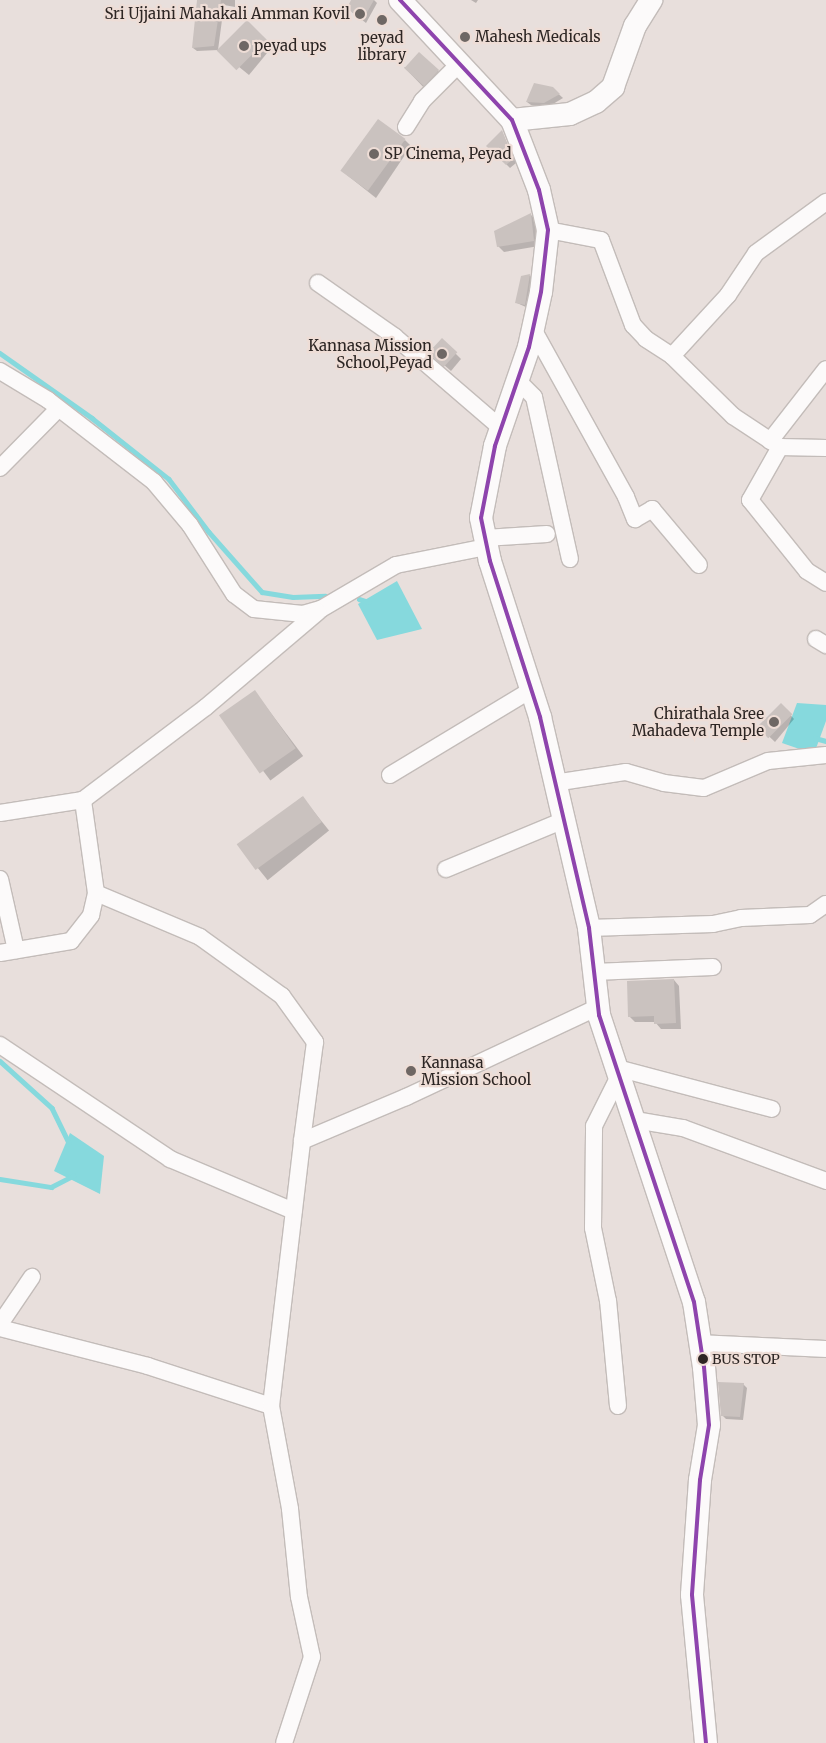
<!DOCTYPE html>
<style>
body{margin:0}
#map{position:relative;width:826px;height:1743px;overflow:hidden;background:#e8dfdc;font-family:Merriweather,serif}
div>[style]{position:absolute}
.water>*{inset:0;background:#86d9dd}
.shadow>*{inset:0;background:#0003;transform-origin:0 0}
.stream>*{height:4.5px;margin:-2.25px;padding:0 2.25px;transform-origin:2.25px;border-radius:2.25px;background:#86d9dd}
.building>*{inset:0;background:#cac2bf;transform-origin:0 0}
.roads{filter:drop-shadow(1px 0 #c3bcb9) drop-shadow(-1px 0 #c3bcb9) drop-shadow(0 1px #c3bcb9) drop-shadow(0 -1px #c3bcb9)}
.street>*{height:16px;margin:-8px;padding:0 8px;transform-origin:8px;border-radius:8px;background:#fcfafa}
.secondary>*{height:22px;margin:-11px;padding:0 11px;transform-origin:11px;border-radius:11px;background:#fcfafa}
.bus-1>*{height:4px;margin:-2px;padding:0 2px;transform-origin:2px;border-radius:2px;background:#8e44ad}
.dots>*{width:14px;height:14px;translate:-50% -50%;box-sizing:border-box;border:2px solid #eeddd6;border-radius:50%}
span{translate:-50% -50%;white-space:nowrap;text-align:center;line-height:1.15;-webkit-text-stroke:4.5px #eeddd6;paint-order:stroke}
.bus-label{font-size:14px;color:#2d2624}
.left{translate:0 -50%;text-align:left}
.poi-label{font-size:15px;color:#2d2624}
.right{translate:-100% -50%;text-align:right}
</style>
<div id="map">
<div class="water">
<div style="clip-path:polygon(397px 581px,422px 629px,377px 640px,358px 604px)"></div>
<div style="clip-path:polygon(797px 703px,826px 705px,826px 721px,814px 754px,782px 743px)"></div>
<div style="clip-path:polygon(70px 1133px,104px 1156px,100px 1194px,54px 1171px)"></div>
</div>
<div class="shadow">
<div style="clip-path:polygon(208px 0,235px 0,235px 7px,224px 5px,218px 50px,197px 51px,193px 48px)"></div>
<div style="clip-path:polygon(352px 0,374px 0,377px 3px,366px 23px,352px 12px)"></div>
<div style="clip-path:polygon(471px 0,478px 0,476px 3px)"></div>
<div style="clip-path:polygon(247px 22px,272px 47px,249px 75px,228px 58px)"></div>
<div style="clip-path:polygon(404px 67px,438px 71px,446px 79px,430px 94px)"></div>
<div style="clip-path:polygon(552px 88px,563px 98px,548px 107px,531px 105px,527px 102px)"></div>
<div style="clip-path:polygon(502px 132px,516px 163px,510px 168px,488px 146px)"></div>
<div style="clip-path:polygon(405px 140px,411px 146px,376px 198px,347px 175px)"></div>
<div style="clip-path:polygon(530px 214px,536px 220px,539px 246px,504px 252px,498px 246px)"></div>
<div style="clip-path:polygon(529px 275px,533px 279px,528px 308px,517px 303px)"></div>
<div style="clip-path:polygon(442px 340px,461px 359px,451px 371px,436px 358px)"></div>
<div style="left:255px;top:692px;width:80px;height:41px;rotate:53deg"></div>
<div style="clip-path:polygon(781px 704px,794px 719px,775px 742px,759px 727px)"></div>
<div style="left:302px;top:797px;width:43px;height:79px;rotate:51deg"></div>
<div style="clip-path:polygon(674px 980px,679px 986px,681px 1029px,661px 1029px,655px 1022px,635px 1022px,629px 1016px)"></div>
<div style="clip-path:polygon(743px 1384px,747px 1388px,743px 1420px,726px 1419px,723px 1416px)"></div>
</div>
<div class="stream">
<div style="left:0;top:353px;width:113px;rotate:35.2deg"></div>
<div style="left:92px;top:418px;width:98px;rotate:38.4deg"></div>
<div style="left:169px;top:479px;width:66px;rotate:53deg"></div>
<div style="left:209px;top:532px;width:80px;rotate:48.5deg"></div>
<div style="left:262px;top:592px;width:31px;rotate:9deg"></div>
<div style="left:293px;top:597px;width:32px;rotate:-2deg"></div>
<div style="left:359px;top:599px;width:10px;rotate:17deg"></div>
<div style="left:815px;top:738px;width:11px;rotate:15deg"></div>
<div style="left:0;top:1061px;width:70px;rotate:42.1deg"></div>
<div style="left:52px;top:1108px;width:39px;rotate:64deg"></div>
<div style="left:0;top:1179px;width:52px;rotate:8.9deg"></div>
<div style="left:51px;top:1187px;width:25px;rotate:-27deg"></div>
</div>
<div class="building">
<div style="clip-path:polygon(197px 0,221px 0,214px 46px,192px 48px)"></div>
<div style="clip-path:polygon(351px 0,374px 0,362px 21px,347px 8px)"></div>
<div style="left:247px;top:20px;width:28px;height:43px;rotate:45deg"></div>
<div style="left:419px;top:52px;width:27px;height:22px;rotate:42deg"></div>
<div style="clip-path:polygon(534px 83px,553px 87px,560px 94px,544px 103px,526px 102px)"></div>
<div style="left:378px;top:119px;width:34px;height:64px;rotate:36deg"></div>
<div style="clip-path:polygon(502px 130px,513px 159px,506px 165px,486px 146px)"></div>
<div style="clip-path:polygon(531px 213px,534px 241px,497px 247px,494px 231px)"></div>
<div style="clip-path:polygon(530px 274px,525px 305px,515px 303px,521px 276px)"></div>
<div style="left:442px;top:338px;width:21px;height:20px;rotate:43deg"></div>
<div style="left:255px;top:690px;width:71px;height:44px;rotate:55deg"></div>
<div style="left:781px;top:703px;width:16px;height:34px;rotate:45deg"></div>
<div style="left:303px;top:796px;width:32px;height:82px;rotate:54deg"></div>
<div style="clip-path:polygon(674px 979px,676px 1023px,654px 1024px,654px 1016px,628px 1017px,627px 981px)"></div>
<div style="clip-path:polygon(718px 1382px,744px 1383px,740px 1417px,721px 1416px)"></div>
</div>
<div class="roads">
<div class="street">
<div style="left:406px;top:127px;width:31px;rotate:-58deg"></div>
<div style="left:422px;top:101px;width:54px;rotate:-45deg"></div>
<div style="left:548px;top:230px;width:54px;rotate:10.7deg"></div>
<div style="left:601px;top:240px;width:91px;rotate:69.4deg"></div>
<div style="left:633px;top:325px;width:19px;rotate:47deg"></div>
<div style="left:646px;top:339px;width:31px;rotate:33deg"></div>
<div style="left:672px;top:356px;width:86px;rotate:44.5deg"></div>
<div style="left:733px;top:416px;width:56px;rotate:33.4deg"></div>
<div style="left:780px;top:447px;width:46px;rotate:1.2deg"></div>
<div style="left:318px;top:283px;width:93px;rotate:34.9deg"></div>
<div style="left:394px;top:336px;width:141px;rotate:40.7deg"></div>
<div style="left:533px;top:329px;width:192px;rotate:61deg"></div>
<div style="left:626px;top:497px;width:24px;rotate:68deg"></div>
<div style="left:635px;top:519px;width:20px;rotate:-30deg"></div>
<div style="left:652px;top:509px;width:73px;rotate:50deg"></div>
<div style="left:672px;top:356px;width:83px;rotate:-47.4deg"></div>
<div style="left:728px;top:295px;width:50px;rotate:-56.3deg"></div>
<div style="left:756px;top:253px;width:87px;rotate:-36.1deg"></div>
<div style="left:0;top:371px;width:56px;rotate:31.1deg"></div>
<div style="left:48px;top:400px;width:134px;rotate:37.7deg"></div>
<div style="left:154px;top:482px;width:56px;rotate:50.1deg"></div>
<div style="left:190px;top:525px;width:82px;rotate:57.5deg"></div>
<div style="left:234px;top:594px;width:25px;rotate:37deg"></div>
<div style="left:254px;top:609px;width:49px;rotate:5.8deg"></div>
<div style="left:303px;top:614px;width:19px;rotate:-16deg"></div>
<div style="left:321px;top:609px;width:87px;rotate:-30.4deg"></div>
<div style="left:396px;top:565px;width:92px;rotate:-11.3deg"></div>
<div style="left:517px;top:380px;width:24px;rotate:45deg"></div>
<div style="left:534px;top:397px;width:166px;rotate:77.5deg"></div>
<div style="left:770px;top:441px;width:91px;rotate:-52.1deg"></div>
<div style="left:780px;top:447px;width:61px;rotate:119.5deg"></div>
<div style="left:750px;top:500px;width:91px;rotate:51.2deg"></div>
<div style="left:807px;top:571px;width:22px;rotate:32deg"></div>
<div style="left:0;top:468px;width:83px;rotate:-45.5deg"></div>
<div style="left:485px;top:538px;width:62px;rotate:-3.7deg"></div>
<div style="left:816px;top:639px;width:12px;rotate:31deg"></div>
<div style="left:390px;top:775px;width:165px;rotate:-31.1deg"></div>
<div style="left:554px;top:783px;width:73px;rotate:-8.7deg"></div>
<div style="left:626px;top:772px;width:40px;rotate:16deg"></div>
<div style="left:664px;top:783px;width:40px;rotate:7.1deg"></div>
<div style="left:704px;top:788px;width:69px;rotate:-22.9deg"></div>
<div style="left:768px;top:761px;width:58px;rotate:-5.9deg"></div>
<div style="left:0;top:813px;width:84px;rotate:-8.9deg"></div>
<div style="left:83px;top:800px;width:154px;rotate:-37.1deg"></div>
<div style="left:206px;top:707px;width:147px;rotate:-40.3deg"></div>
<div style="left:446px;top:869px;width:126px;rotate:-22.5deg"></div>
<div style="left:0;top:879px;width:73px;rotate:77.3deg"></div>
<div style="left:96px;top:893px;width:113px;rotate:22.9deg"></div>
<div style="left:200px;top:937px;width:101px;rotate:35.7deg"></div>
<div style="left:282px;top:996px;width:57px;rotate:54.3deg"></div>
<div style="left:315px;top:1042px;width:100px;rotate:97.5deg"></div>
<div style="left:589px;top:928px;width:124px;rotate:-1.8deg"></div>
<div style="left:713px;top:924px;width:29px;rotate:-12deg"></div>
<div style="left:741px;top:918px;width:69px;rotate:-2.5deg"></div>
<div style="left:810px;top:915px;width:19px;rotate:-35deg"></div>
<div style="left:0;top:953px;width:72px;rotate:-9.6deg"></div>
<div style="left:71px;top:941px;width:33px;rotate:-52deg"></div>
<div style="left:91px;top:915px;width:23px;rotate:-77deg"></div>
<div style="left:96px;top:893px;width:94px;rotate:-98deg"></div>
<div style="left:594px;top:972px;width:119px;rotate:-2.4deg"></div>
<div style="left:0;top:1045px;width:205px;rotate:33.8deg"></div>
<div style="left:170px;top:1159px;width:134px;rotate:22.8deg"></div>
<div style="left:617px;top:1068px;width:160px;rotate:14.8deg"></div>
<div style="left:635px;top:1120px;width:49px;rotate:9.5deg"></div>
<div style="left:683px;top:1128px;width:153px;rotate:20.3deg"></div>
<div style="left:0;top:1324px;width:57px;rotate:-55.8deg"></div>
<div style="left:0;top:1328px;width:153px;rotate:14.4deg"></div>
<div style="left:148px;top:1366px;width:129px;rotate:18deg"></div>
<div style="left:271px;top:1406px;width:267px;rotate:-83.3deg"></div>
<div style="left:302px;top:1141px;width:113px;rotate:-22.9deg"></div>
<div style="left:406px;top:1097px;width:212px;rotate:-25.1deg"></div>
<div style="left:700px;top:1343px;width:126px;rotate:2.7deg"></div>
<div style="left:271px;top:1406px;width:105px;rotate:79.5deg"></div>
<div style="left:290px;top:1509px;width:88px;rotate:84.2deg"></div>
<div style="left:299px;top:1597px;width:61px;rotate:77.8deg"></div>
<div style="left:312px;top:1657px;width:90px;rotate:108deg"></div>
<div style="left:618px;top:1406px;width:105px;rotate:-95.4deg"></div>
<div style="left:608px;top:1301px;width:75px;rotate:-101.6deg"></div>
<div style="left:593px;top:1228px;width:102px;rotate:-89.4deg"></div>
<div style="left:594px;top:1126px;width:58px;rotate:-63.4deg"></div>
</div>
<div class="secondary">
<div style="left:400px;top:0;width:164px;rotate:47deg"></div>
<div style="left:512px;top:120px;width:75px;rotate:68.9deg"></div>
<div style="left:539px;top:190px;width:41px;rotate:77.3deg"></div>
<div style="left:548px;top:230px;width:62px;rotate:96.4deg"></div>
<div style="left:541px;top:292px;width:56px;rotate:102.3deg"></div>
<div style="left:529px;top:347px;width:105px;rotate:109deg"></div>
<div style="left:495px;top:446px;width:73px;rotate:101deg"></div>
<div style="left:481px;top:518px;width:44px;rotate:78.2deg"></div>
<div style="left:490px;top:561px;width:164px;rotate:72.2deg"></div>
<div style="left:540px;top:717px;width:217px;rotate:76.9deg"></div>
<div style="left:589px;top:928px;width:88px;rotate:83.4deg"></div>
<div style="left:599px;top:1015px;width:302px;rotate:71.7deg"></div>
<div style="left:694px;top:1302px;width:66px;rotate:81.3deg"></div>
<div style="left:704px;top:1367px;width:58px;rotate:85.1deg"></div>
<div style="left:709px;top:1425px;width:56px;rotate:99.3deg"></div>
<div style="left:700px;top:1480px;width:115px;rotate:94deg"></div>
<div style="left:692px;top:1595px;width:149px;rotate:84.6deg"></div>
<div style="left:512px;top:120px;width:58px;rotate:-5.9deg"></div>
<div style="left:570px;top:114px;width:29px;rotate:-25deg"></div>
<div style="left:596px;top:102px;width:23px;rotate:-41deg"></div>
<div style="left:613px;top:87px;width:65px;rotate:-70.2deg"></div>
<div style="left:635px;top:26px;width:31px;rotate:-58deg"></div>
</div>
</div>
<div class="bus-1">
<div style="left:400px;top:0;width:164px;rotate:47deg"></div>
<div style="left:512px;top:120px;width:75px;rotate:68.9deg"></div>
<div style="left:539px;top:190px;width:41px;rotate:77.3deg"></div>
<div style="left:548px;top:230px;width:62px;rotate:96.4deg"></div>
<div style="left:541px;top:292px;width:56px;rotate:102.3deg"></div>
<div style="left:529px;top:347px;width:105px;rotate:109deg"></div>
<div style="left:495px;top:446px;width:73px;rotate:101deg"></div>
<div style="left:481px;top:518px;width:44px;rotate:78.2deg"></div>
<div style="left:490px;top:561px;width:164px;rotate:72.2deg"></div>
<div style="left:540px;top:717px;width:217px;rotate:76.9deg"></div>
<div style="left:589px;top:928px;width:88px;rotate:83.4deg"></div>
<div style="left:599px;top:1015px;width:302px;rotate:71.7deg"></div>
<div style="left:694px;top:1302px;width:66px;rotate:81.3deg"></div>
<div style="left:704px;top:1367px;width:58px;rotate:85.1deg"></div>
<div style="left:709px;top:1425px;width:56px;rotate:99.3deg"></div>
<div style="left:700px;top:1480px;width:115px;rotate:94deg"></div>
<div style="left:692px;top:1595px;width:149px;rotate:84.6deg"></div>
</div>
<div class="dots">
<div style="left:360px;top:14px;background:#6e6764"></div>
<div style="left:382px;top:20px;background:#6e6764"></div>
<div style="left:465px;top:37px;background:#6e6764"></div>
<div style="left:244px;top:46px;background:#6e6764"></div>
<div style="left:374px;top:154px;background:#6e6764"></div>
<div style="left:442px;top:354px;background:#6e6764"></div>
<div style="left:774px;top:722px;background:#6e6764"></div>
<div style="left:411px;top:1071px;background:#6e6764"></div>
<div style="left:703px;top:1359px;background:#2d2624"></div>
</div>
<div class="bus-label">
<span class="left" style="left:712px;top:1359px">BUS STOP</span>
</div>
<div class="poi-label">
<span class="right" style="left:350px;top:14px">Sri Ujjaini Mahakali Amman Kovil</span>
<span style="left:382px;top:46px">peyad<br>library</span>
<span class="left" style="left:475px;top:37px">Mahesh Medicals</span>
<span class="left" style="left:254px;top:46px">peyad ups</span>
<span class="left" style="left:384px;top:154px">SP Cinema, Peyad</span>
<span class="right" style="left:432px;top:354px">Kannasa Mission<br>School,Peyad</span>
<span class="right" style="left:764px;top:722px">Chirathala Sree<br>Mahadeva Temple</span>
<span class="left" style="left:421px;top:1071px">Kannasa<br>Mission School</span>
</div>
</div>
